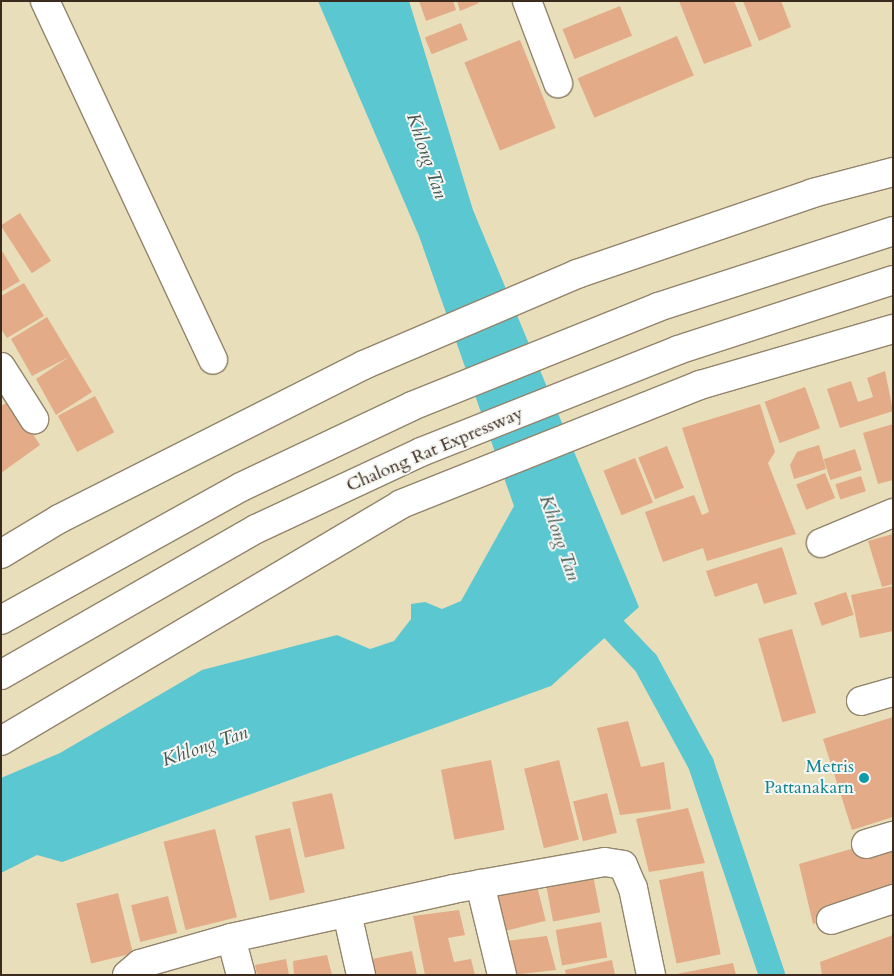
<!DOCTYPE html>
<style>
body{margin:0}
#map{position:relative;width:894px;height:976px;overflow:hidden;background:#e9deba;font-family:Cardo,serif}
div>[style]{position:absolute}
.water>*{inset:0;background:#5ac7d1}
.canal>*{height:26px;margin:-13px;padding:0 13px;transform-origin:13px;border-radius:13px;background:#5ac7d1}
.building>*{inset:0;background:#e3ab87;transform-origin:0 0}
.roads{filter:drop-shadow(1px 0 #92846c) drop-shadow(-1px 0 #92846c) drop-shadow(0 1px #92846c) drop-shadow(0 -1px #92846c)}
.minor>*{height:28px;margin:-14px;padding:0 14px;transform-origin:14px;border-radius:14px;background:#fff}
.highway>*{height:28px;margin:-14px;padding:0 14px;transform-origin:14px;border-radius:14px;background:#fff}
.dots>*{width:14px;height:14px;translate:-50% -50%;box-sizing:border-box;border:2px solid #f6f6f2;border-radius:50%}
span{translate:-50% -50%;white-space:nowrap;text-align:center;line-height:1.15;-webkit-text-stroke:4px #f6f6f2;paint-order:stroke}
.street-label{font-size:18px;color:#3b2a1e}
.culture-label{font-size:18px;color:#0d838f}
.right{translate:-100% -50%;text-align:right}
.water-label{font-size:19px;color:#445954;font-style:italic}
.frame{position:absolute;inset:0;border:2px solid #3b2a1e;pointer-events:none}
</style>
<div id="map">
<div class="water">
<div style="clip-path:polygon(318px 1px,409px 1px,473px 210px,639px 607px,551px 686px,62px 862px,37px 855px,1px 873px,1px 778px,60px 753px,202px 670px,337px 635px,370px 649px,394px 641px,411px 619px,411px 604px,425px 602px,442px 609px,461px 601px,514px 506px,419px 236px)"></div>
</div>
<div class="canal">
<div style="left:589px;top:603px;width:83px;rotate:46.5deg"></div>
<div style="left:646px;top:663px;width:115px;rotate:61.4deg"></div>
<div style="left:701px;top:764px;width:223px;rotate:71.4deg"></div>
</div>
<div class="building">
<div style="clip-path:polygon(419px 1px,453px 1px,456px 10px,426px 21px)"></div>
<div style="clip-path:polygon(457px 1px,478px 1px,479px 3px,460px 11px)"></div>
<div style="clip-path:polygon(679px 1px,734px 1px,752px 46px,704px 64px)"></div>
<div style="clip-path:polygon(743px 1px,781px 1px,791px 27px,759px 41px)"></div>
<div style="left:620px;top:6px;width:32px;height:62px;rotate:68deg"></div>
<div style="left:461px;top:23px;width:18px;height:39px;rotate:68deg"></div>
<div style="left:677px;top:36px;width:43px;height:108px;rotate:67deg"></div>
<div style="left:520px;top:40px;width:95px;height:60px;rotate:68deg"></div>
<div style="left:20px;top:213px;width:57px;height:23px;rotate:57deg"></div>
<div style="clip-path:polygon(1px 249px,20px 281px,1px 292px)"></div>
<div style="clip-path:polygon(24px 283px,44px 316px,7px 338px,1px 329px,1px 296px)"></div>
<div style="clip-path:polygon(47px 317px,92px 392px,56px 415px,36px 379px,69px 357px,32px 376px,11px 339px)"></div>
<div style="clip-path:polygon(885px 371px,893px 411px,840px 428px,827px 389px,851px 381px,858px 402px,873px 397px,867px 378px)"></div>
<div style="left:805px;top:387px;width:44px;height:43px;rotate:70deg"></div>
<div style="left:95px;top:396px;width:41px;height:42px;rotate:62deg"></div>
<div style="clip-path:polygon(11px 400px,40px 445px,1px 473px,1px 406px)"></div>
<div style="clip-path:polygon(760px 404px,775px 452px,768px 463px,796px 534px,707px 561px,703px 548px,663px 562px,645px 512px,694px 495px,702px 515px,709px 512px,682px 428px)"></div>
<div style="clip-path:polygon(893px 424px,893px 480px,878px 484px,863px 433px)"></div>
<div style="clip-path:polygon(819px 445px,826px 469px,794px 479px,790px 465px,797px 452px)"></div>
<div style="left:667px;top:446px;width:45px;height:31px;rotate:68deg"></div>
<div style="left:855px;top:449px;width:22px;height:33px;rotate:72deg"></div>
<div style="left:635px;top:458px;width:48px;height:34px;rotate:68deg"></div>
<div style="left:825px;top:473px;width:27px;height:31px;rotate:68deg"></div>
<div style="left:861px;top:476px;width:16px;height:27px;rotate:72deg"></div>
<div style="clip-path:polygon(893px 534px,893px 584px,882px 587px,868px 541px)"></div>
<div style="clip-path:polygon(782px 547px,797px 594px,764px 604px,757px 583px,715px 597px,706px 571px)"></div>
<div style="clip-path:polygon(893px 586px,893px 631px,860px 638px,851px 595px)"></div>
<div style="left:846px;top:592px;width:24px;height:34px;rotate:71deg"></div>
<div style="left:792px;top:629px;width:87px;height:35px;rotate:74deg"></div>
<div style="clip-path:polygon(893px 717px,893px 817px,852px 830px,823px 739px)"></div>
<div style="clip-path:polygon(628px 721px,641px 767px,664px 762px,671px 809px,620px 815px,597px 728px)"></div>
<div style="left:491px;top:760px;width:71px;height:51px;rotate:79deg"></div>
<div style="left:559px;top:760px;width:82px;height:36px;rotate:76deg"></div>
<div style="left:332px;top:793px;width:57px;height:41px;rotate:77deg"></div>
<div style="left:607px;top:793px;width:41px;height:35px;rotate:76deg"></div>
<div style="clip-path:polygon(688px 808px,705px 863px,649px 872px,636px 819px)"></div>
<div style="left:290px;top:828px;width:66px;height:36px;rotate:77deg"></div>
<div style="left:215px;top:829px;width:91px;height:53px;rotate:76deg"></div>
<div style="clip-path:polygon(893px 837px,893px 898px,813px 924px,799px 864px)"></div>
<div style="left:703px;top:871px;width:85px;height:45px;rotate:78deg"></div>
<div style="left:593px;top:875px;width:38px;height:48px;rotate:79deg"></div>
<div style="left:536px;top:882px;width:40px;height:44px;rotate:76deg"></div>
<div style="left:118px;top:893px;width:62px;height:43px;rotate:76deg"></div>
<div style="left:168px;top:896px;width:38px;height:38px;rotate:76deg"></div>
<div style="clip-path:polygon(459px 910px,465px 935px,448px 938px,454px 962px,471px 959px,475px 975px,425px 975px,413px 916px)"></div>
<div style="left:601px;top:922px;width:36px;height:46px;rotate:80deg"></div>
<div style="clip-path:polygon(893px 935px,893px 975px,822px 975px,820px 962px)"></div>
<div style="clip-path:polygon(547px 936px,556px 970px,512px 975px,505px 941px)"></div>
<div style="clip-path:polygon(412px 951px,417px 975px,370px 975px,367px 960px)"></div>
<div style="clip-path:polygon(327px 955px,332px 975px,294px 975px,293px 961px)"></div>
<div style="clip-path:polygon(286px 959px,289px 975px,257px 975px,255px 965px)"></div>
<div style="clip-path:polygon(612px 960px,615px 975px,566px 975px,565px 970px)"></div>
<div style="clip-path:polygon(733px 963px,736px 975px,677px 975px,677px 974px)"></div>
</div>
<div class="roads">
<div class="minor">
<div style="left:45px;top:1px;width:396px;rotate:64.9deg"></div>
<div style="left:527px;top:1px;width:88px;rotate:69.3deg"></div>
<div style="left:1px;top:367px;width:62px;rotate:57.6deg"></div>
<div style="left:821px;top:543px;width:78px;rotate:-22.6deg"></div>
<div style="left:861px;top:701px;width:33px;rotate:-16deg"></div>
<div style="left:866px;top:844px;width:28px;rotate:-17deg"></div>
<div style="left:480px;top:884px;width:94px;rotate:76.4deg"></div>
<div style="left:347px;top:913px;width:64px;rotate:77.3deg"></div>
<div style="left:831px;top:920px;width:65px;rotate:-18.7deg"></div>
<div style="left:231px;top:938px;width:38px;rotate:75deg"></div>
<div style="left:127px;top:975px;width:17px;rotate:-40deg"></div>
<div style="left:140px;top:964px;width:95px;rotate:-15.9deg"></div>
<div style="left:231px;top:938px;width:227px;rotate:-12.4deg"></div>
<div style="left:453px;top:889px;width:154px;rotate:-10.1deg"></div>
<div style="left:605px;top:862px;width:18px;rotate:9deg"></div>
<div style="left:623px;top:865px;width:25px;rotate:67deg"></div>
<div style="left:633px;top:888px;width:89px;rotate:78.3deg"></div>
</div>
<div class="highway">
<div style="left:1px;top:554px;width:68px;rotate:-31.1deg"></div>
<div style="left:59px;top:519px;width:342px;rotate:-26.8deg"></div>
<div style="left:364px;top:365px;width:232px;rotate:-23.1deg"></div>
<div style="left:577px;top:274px;width:250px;rotate:-18.9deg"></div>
<div style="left:813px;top:193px;width:83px;rotate:-14.7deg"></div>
<div style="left:1px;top:620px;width:274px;rotate:-29deg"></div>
<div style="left:241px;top:487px;width:189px;rotate:-25.3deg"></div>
<div style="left:412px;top:406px;width:265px;rotate:-21.9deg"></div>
<div style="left:658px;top:307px;width:247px;rotate:-17.9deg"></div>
<div style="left:1px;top:675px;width:294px;rotate:-29.8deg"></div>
<div style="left:256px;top:529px;width:182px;rotate:-25deg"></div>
<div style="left:421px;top:452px;width:277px;rotate:-21.6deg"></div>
<div style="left:678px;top:350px;width:226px;rotate:-18deg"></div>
<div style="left:1px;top:741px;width:465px;rotate:-30.6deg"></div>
<div style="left:401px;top:504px;width:322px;rotate:-21.7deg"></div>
<div style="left:700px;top:385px;width:201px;rotate:-16.2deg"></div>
</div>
</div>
<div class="dots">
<div style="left:864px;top:778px;background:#0f9aa8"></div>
</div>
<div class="street-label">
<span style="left:435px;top:450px;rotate:-23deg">Chalong Rat Expressway</span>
</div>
<div class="culture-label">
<span class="right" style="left:854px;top:778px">Metris<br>Pattanakarn</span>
</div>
<div class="water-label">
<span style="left:426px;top:156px;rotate:71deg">Khlong Tan</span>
<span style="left:559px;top:538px;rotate:71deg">Khlong Tan</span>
<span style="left:205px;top:747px;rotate:-19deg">Khlong Tan</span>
</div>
<div class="frame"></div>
</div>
